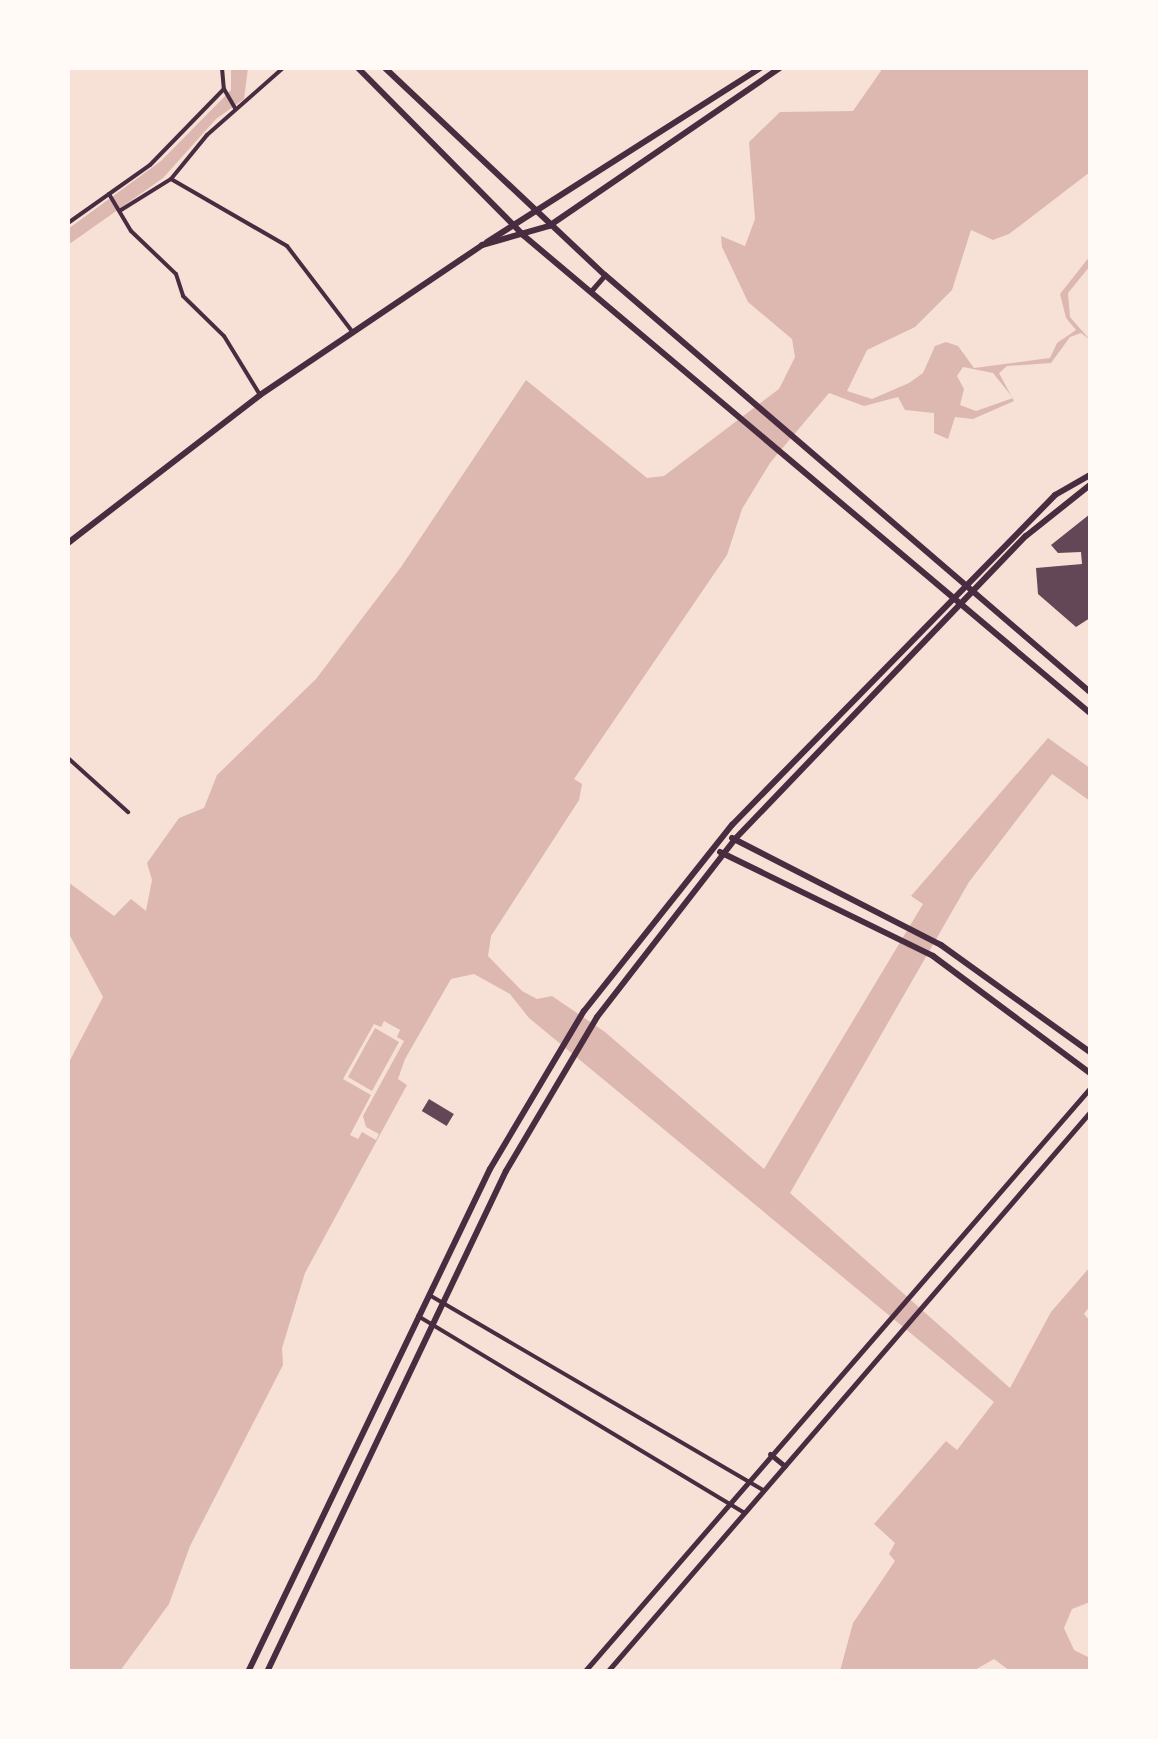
<!DOCTYPE html>
<style>
body{margin:0}
#map{position:relative;width:1158px;height:1739px;overflow:hidden;background:#f7e1d7;font-family:"IBM Plex Sans",sans-serif}
div>[style]{position:absolute}
.water>*{inset:0;background:#dcb8b0}
.pier>*{inset:0;background:#f7e1d7}
.building>*{inset:0;background:#644757;transform-origin:0 0}
.minor>*{height:4px;margin:-2px;padding:0 2px;transform-origin:2px;border-radius:2px;background:#4a2c40}
.tertiary>*{height:5px;margin:-2.5px;padding:0 2.5px;transform-origin:2.5px;border-radius:2.5px;background:#4a2c40}
.secondary>*{height:6px;margin:-3px;padding:0 3px;transform-origin:3px;border-radius:3px;background:#4a2c40}
.primary>*{height:6px;margin:-3px;padding:0 3px;transform-origin:3px;border-radius:3px;background:#4a2c40}
span{translate:-50% -50%;white-space:nowrap;text-align:center;line-height:1.15;-webkit-text-stroke:8px #fffaf5;paint-order:stroke}
.frame{position:absolute;inset:0;border:70px solid #fffaf5;pointer-events:none}
</style>
<div id="map">
<div class="water">
<div style="clip-path:polygon(231px 68px,248px 68px,244px 99px,216px 119px,163px 178px,68px 245px,68px 229px,161px 161px,231px 90px)"></div>
<div style="clip-path:polygon(evenodd,883px 68px,1090px 68px,1090px 172px,1009px 234px,993px 240px,971px 230px,952px 290px,915px 327px,867px 350px,847px 391px,872px 399px,909px 383px,923px 373px,935px 346px,946px 342px,958px 346px,974px 368px,1050px 358px,1057px 343px,1076px 330px,1066px 318px,1060px 294px,1090px 256px,1090px 266px,1068px 293px,1070px 317px,1090px 340px,1081px 333px,1070px 337px,1051px 363px,1007px 366px,999px 373px,1014px 401px,973px 419px,955px 417px,948px 439px,934px 433px,934px 413px,905px 410px,898px 397px,864px 406px,829px 393px,770px 463px,742px 509px,727px 555px,574px 779px,582px 784px,579px 800px,491px 936px,488px 956px,522px 991px,537px 999px,552px 996px,605px 1032px,764px 1169px,923px 904px,911px 896px,1048px 738px,1090px 768px,1090px 801px,1052px 774px,969px 882px,790px 1193px,1010px 1388px,1051px 1312px,1090px 1267px,1090px 1306px,1084px 1314px,1090px 1321px,1090px 1602px,1072px 1609px,1064px 1628px,1074px 1650px,1088px 1657px,1088px 1671px,1010px 1671px,994px 1659px,973px 1671px,840px 1671px,853px 1623px,895px 1561px,889px 1554px,895px 1543px,874px 1524px,946px 1441px,957px 1450px,994px 1402px,529px 1018px,510px 994px,474px 974px,451px 979px,405px 1059px,398px 1079px,407px 1085px,305px 1273px,282px 1348px,283px 1365px,190px 1546px,169px 1604px,120px 1671px,68px 1671px,68px 1064px,103px 997px,68px 932px,68px 882px,114px 916px,131px 899px,146px 911px,152px 880px,147px 863px,179px 818px,204px 808px,217px 775px,316px 679px,401px 567px,526px 380px,647px 478px,664px 476px,779px 389px,795px 357px,792px 339px,748px 302px,722px 247px,721px 236px,745px 246px,755px 219px,749px 142px,780px 112px,853px 111px,883px 68px,963px 367px,993px 373px,1013px 398px,976px 411px,960px 405px,964px 389px,957px 376px,963px 367px)"></div>
</div>
<div class="pier">
<div style="clip-path:polygon(evenodd,384px 1021px,400px 1030px,397px 1037px,404px 1041px,363px 1116px,366px 1127px,379px 1134px,376px 1140px,362px 1132px,358px 1139px,350px 1135px,371px 1095px,343px 1079px,374px 1024px,381px 1027px,384px 1021px,375px 1028px,399px 1042px,372px 1091px,348px 1077px,375px 1028px)"></div>
</div>
<div class="building">
<div style="clip-path:polygon(1090px 514px,1090px 618px,1076px 627px,1038px 594px,1036px 568px,1082px 564px,1081px 552px,1058px 553px,1051px 545px)"></div>
<div style="left:429px;top:1099px;width:29px;height:14px;rotate:31deg"></div>
</div>
<div class="minor">
<div style="left:222px;top:68px;width:21px;rotate:85deg"></div>
<div style="left:224px;top:89px;width:22px;rotate:60deg"></div>
<div style="left:171px;top:179px;width:134px;rotate:30deg"></div>
<div style="left:287px;top:246px;width:106px;rotate:52.7deg"></div>
<div style="left:109px;top:194px;width:50px;rotate:-35.3deg"></div>
<div style="left:150px;top:165px;width:106px;rotate:-45.8deg"></div>
<div style="left:121px;top:210px;width:59px;rotate:-31.8deg"></div>
<div style="left:171px;top:179px;width:57px;rotate:-50.7deg"></div>
<div style="left:207px;top:135px;width:101px;rotate:-41.4deg"></div>
<div style="left:68px;top:223px;width:50px;rotate:-35.3deg"></div>
<div style="left:109px;top:194px;width:43px;rotate:59.3deg"></div>
<div style="left:131px;top:231px;width:62px;rotate:43.7deg"></div>
<div style="left:176px;top:274px;width:23px;rotate:72deg"></div>
<div style="left:183px;top:296px;width:57px;rotate:44.3deg"></div>
<div style="left:224px;top:336px;width:69px;rotate:58.6deg"></div>
<div style="left:68px;top:758px;width:81px;rotate:42deg"></div>
<div style="left:431px;top:1296px;width:385px;rotate:30.3deg"></div>
<div style="left:418px;top:1316px;width:381px;rotate:31.1deg"></div>
</div>
<div class="tertiary">
<div style="left:591px;top:291px;width:21px;rotate:-49deg"></div>
<div style="left:770px;top:1454px;width:19px;rotate:39deg"></div>
<div style="left:584px;top:1672px;width:773px;rotate:-49.09deg"></div>
<div style="left:607px;top:1672px;width:740px;rotate:-49.22deg"></div>
</div>
<div class="secondary">
<div style="left:68px;top:543px;width:242px;rotate:-37.6deg"></div>
<div style="left:260px;top:395px;width:268px;rotate:-34deg"></div>
<div style="left:732px;top:838px;width:235px;rotate:27.1deg"></div>
<div style="left:941px;top:945px;width:183px;rotate:35.7deg"></div>
<div style="left:720px;top:852px;width:237px;rotate:26deg"></div>
<div style="left:933px;top:956px;width:196px;rotate:36.7deg"></div>
<div style="left:248px;top:1672px;width:558px;rotate:-64.31deg"></div>
<div style="left:490px;top:1169px;width:184px;rotate:-59.3deg"></div>
<div style="left:584px;top:1011px;width:238px;rotate:-51.5deg"></div>
<div style="left:732px;top:825px;width:462px;rotate:-45.6deg"></div>
<div style="left:1055px;top:495px;width:40px;rotate:-29.7deg"></div>
<div style="left:267px;top:1672px;width:555px;rotate:-64.5deg"></div>
<div style="left:506px;top:1171px;width:179px;rotate:-59.4deg"></div>
<div style="left:597px;top:1017px;width:225px;rotate:-52.2deg"></div>
<div style="left:735px;top:839px;width:420px;rotate:-46.2deg"></div>
<div style="left:1026px;top:536px;width:82px;rotate:-38.6deg"></div>
</div>
<div class="primary">
<div style="left:358px;top:68px;width:235px;rotate:45.3deg"></div>
<div style="left:523px;top:235px;width:742px;rotate:40.13deg"></div>
<div style="left:385px;top:68px;width:302px;rotate:43.3deg"></div>
<div style="left:605px;top:275px;width:640px;rotate:40.69deg"></div>
<div style="left:487px;top:242px;width:324px;rotate:-32.5deg"></div>
<div style="left:482px;top:245px;width:70px;rotate:-15.8deg"></div>
<div style="left:549px;top:226px;width:280px;rotate:-34.4deg"></div>
</div>
<div class="frame"></div>
</div>
